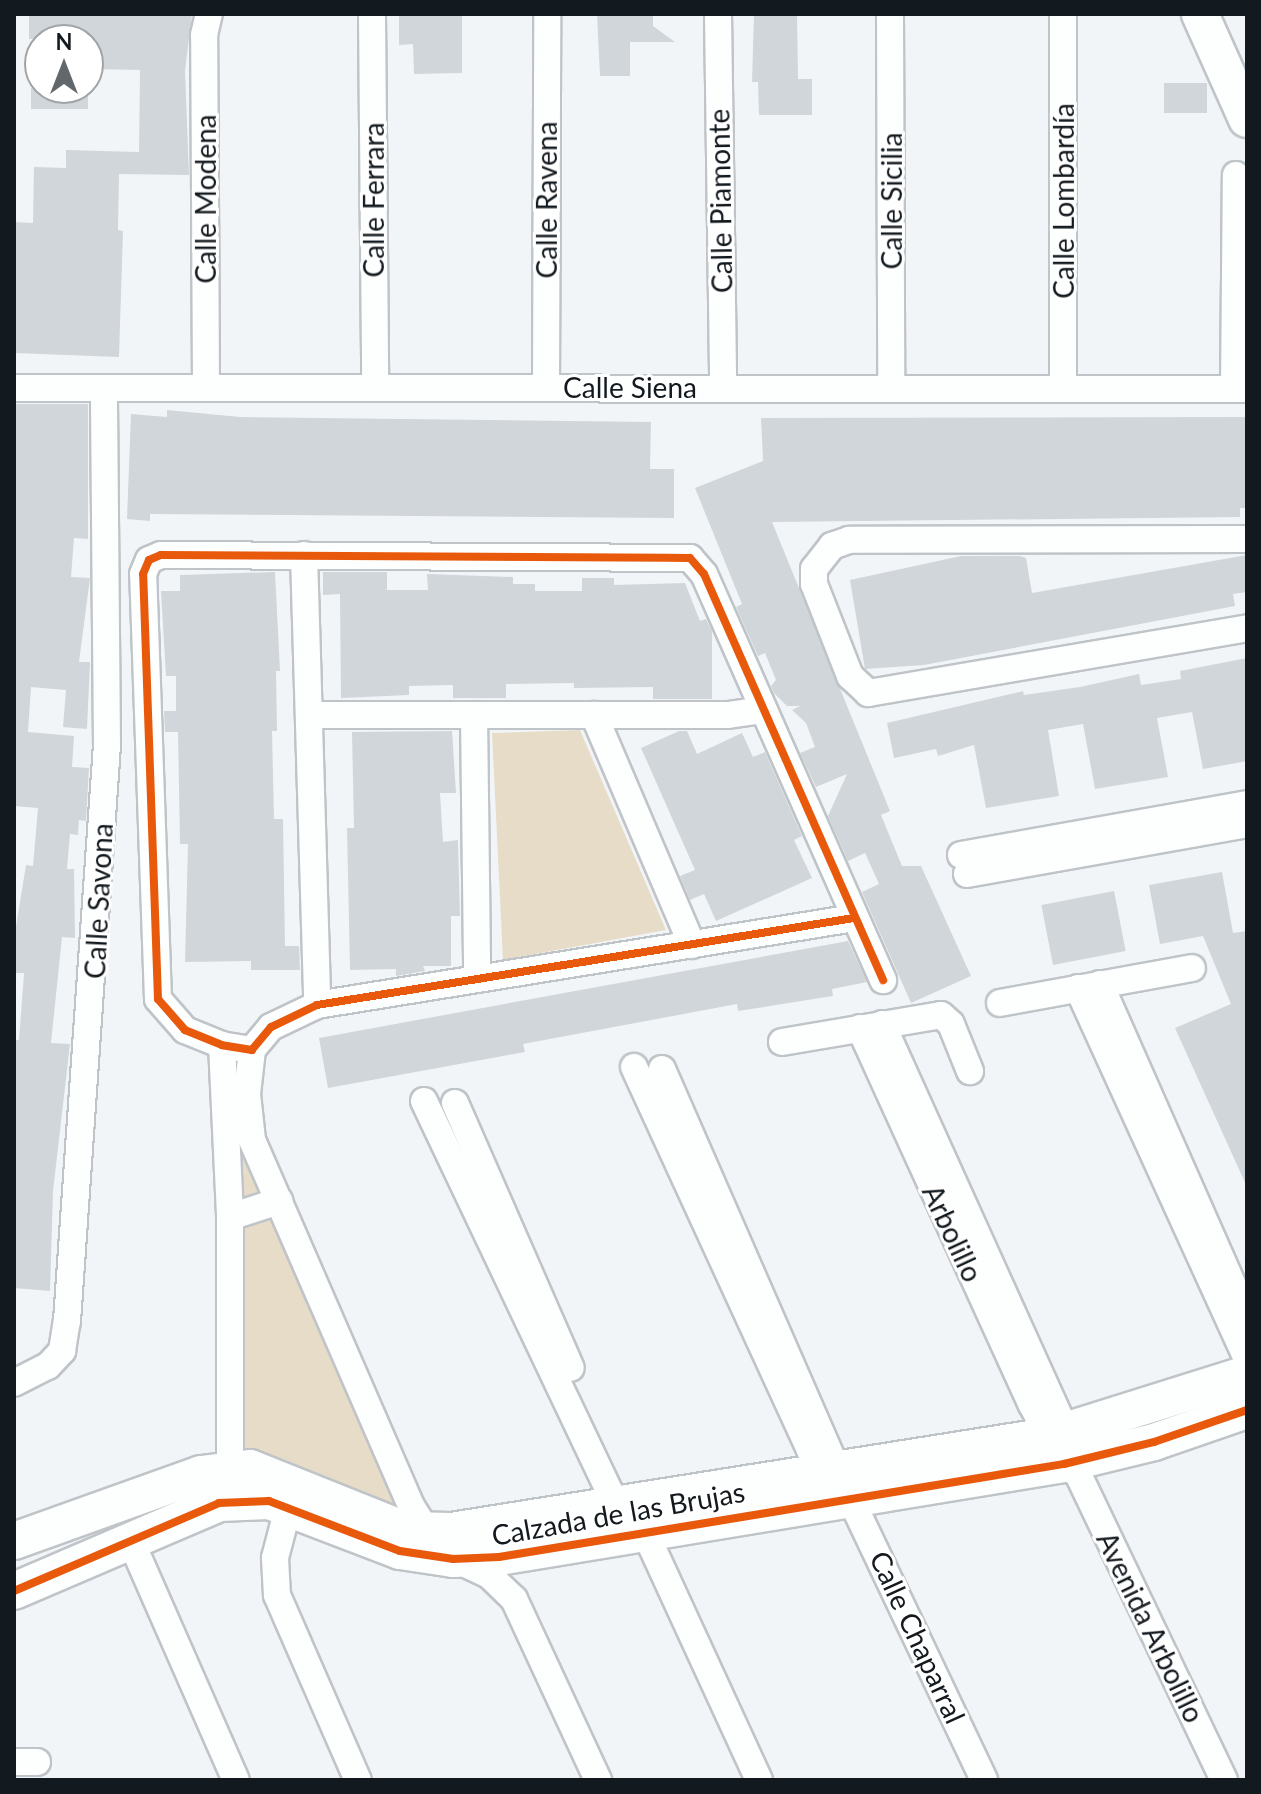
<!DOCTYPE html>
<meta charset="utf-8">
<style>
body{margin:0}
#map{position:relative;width:1261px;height:1794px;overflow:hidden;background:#f2f5f8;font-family:Lato,sans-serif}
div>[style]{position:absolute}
.green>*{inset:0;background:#e7dcc8}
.building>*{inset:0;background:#d1d6da;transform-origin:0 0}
.roads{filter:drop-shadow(2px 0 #bfc4c8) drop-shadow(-2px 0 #bfc4c8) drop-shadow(0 2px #bfc4c8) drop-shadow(0 -2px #bfc4c8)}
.street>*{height:26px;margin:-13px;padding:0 13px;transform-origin:13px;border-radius:13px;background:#fdfefe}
.secondary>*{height:36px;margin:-18px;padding:0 18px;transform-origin:18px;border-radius:18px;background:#fdfefe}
.cycleway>*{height:8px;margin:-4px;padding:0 4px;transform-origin:4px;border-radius:4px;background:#e8590c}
span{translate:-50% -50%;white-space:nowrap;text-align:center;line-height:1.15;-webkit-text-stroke:6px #fff;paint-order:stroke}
.street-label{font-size:28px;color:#131a1f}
.frame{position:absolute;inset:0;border:16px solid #131a1f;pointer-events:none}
.north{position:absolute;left:24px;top:24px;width:80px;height:80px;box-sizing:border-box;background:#fff;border:2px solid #a1a3a5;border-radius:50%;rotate:0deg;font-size:22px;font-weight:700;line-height:32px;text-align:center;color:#131a1f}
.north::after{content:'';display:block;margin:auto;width:28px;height:36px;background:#61676b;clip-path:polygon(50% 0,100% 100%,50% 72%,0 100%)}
</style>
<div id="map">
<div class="green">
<div style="clip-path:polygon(580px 730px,666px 930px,503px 960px,492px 733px)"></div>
<div style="clip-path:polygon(237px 1149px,250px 1154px,399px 1506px,244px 1452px)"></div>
</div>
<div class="building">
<div style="clip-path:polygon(29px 14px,192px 14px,185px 71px,189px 175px,119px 174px,118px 230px,123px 231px,119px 357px,14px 353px,14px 222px,33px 223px,34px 167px,66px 168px,66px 150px,139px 152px,140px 70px,88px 69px,88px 40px,29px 39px)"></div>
<div style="clip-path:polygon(399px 14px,462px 14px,462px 73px,414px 74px,413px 44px,399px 45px)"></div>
<div style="clip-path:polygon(597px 14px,653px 14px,653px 26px,675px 42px,630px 42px,630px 76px,600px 76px)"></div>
<div style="clip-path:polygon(754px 14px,797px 14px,798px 79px,812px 79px,812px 115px,759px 115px,758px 82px,752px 82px)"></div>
<div style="left:1164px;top:83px;width:43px;height:30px"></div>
<div style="left:31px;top:88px;width:57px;height:21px"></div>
<div style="clip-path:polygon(14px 404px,88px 404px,88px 539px,74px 538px,71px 577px,90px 578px,79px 662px,90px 662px,87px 729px,63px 727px,66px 690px,31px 687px,28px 732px,74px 736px,72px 767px,89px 768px,86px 821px,79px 820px,78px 835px,70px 834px,67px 869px,74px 869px,75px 938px,62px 937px,51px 1043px,70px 1044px,53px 1191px,50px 1291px,14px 1288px,14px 1040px,19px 1040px,24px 973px,14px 973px,15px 933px,26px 865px,33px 866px,38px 808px,14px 806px)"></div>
<div style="clip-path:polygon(167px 410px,240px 417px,651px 422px,650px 469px,674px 469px,674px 518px,150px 514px,150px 521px,127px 519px,131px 414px,167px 417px)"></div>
<div style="clip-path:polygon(1247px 417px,1247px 508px,1240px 508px,1240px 517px,772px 522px,890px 811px,881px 815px,902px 866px,921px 866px,971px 976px,911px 1003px,862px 892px,879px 884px,865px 853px,848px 861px,828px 816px,847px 774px,816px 787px,800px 753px,815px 747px,806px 723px,792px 710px,800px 706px,787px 706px,774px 693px,771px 686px,776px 680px,765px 653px,758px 656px,736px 607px,742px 604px,695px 488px,763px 461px,761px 418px)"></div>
<div style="clip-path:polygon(1247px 555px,1247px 592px,1233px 594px,1235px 606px,924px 665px,865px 669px,850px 580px,961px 556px,1020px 556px,1026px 558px,1032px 593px)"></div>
<div style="clip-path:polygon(275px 572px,280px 671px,276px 671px,277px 731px,272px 731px,274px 819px,283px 819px,285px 946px,299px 946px,300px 970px,251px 970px,251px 961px,185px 962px,188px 844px,180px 844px,178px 732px,165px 732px,164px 711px,176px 711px,176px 676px,166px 676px,161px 591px,180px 591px,180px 575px)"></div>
<div style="clip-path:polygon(323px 572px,387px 572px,387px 590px,428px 590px,427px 574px,513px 577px,513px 584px,535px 584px,535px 591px,582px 591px,582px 578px,614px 578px,614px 585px,685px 583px,700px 621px,706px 619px,712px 631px,712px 699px,653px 699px,653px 687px,574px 688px,574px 683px,506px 684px,506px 698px,453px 698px,453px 685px,409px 686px,409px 695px,341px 698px,340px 594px,323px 595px)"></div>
<div style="clip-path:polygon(1247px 658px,1247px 761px,1203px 769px,1192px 712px,1157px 718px,1168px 777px,1095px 789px,1083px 724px,1048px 730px,1059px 796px,986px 808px,974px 745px,938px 756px,936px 749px,894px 758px,887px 723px,1023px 691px,1024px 695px,1080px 687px,1139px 674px,1141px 685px,1181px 679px,1180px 671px)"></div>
<div style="clip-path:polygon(452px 731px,456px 793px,440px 793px,443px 842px,458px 840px,460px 916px,451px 916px,451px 966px,423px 966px,425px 971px,396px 976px,396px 969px,350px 970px,347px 828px,354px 828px,352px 732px)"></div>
<div style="clip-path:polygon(679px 731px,687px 731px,697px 754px,742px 733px,753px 757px,765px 752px,802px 836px,794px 840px,812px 878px,716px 921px,704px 894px,690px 900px,680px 876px,695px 870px,641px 748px)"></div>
<div style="clip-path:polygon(1222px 872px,1233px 933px,1247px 931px,1247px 1187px,1175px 1028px,1231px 1004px,1203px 936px,1160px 944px,1149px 885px)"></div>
<div style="left:1114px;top:891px;width:61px;height:74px;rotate:79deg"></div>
<div style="clip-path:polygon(848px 941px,867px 982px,832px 989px,833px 996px,738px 1011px,737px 1004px,523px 1044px,525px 1052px,328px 1088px,319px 1038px)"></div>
</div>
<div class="roads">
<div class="street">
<div style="left:372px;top:14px;width:372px;rotate:89.5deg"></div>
<div style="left:718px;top:14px;width:373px;rotate:89.2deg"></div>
<div style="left:890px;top:14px;width:374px;rotate:89.8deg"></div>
<div style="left:1063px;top:14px;width:374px;rotate:90deg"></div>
<div style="left:206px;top:385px;width:350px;rotate:-90.3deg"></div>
<div style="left:204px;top:35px;width:22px;rotate:-77deg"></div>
<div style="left:546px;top:387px;width:373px;rotate:-89.8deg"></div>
<div style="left:14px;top:388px;width:1233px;rotate:0.05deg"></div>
<div style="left:1234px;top:389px;width:214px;rotate:-89.5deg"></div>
<div style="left:1247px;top:539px;width:398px;rotate:179.9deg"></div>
<div style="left:849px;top:540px;width:18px;rotate:161deg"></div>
<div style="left:832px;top:546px;width:29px;rotate:128deg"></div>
<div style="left:814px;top:569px;width:15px;rotate:90deg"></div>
<div style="left:814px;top:584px;width:99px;rotate:68.6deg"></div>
<div style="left:850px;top:676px;width:25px;rotate:43deg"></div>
<div style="left:868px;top:693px;width:385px;rotate:-9.7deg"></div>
<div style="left:304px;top:555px;width:450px;rotate:88.3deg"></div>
<div style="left:309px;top:715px;width:419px"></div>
<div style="left:728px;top:715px;width:36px;rotate:-8deg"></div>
<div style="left:474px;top:715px;width:264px;rotate:89.3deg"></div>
<div style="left:594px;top:715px;width:250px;rotate:66.9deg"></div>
<div style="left:961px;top:855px;width:291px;rotate:-10.1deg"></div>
<div style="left:967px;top:874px;width:284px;rotate:-10.1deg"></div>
<div style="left:854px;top:918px;width:544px;rotate:170.8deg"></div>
<div style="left:317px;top:1005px;width:51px;rotate:154.4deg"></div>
<div style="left:271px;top:1027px;width:30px;rotate:130deg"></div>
<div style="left:252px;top:1050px;width:30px;rotate:-171deg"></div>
<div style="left:222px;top:1045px;width:40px;rotate:-158deg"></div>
<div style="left:185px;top:1030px;width:41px;rotate:-131.1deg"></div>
<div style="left:158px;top:999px;width:425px;rotate:-92deg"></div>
<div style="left:143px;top:574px;width:15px;rotate:-67deg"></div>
<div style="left:149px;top:560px;width:13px;rotate:-23deg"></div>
<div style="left:161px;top:555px;width:529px;rotate:0.32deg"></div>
<div style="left:690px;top:558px;width:21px;rotate:49deg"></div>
<div style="left:704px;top:574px;width:444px;rotate:66.2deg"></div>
<div style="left:1100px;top:984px;width:364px;rotate:66.2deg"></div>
<div style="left:1078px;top:988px;width:407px;rotate:65.5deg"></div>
<div style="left:1000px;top:1003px;width:195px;rotate:-10.3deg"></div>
<div style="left:882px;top:1024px;width:461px;rotate:65.7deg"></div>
<div style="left:860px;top:1028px;width:414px;rotate:65.5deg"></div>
<div style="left:1032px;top:1405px;width:67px;rotate:61.5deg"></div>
<div style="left:1064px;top:1464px;width:17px;rotate:36deg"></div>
<div style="left:1078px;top:1474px;width:339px;rotate:64.5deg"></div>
<div style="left:782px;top:1042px;width:161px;rotate:-9.6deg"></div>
<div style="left:941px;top:1015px;width:13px;rotate:42deg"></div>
<div style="left:951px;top:1024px;width:51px;rotate:68deg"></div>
<div style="left:222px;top:1045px;width:172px;rotate:87.3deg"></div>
<div style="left:230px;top:1217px;width:252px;rotate:90deg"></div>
<div style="left:252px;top:1050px;width:44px;rotate:96.5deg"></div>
<div style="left:247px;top:1094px;width:46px;rotate:83.8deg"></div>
<div style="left:252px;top:1140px;width:399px;rotate:66.5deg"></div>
<div style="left:411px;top:1506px;width:54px;rotate:57.8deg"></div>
<div style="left:440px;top:1552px;width:54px;rotate:25.1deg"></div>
<div style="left:489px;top:1575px;width:35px;rotate:44deg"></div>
<div style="left:514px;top:1599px;width:200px;rotate:65.1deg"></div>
<div style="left:634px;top:1067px;width:422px;rotate:65.3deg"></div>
<div style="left:810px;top:1450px;width:32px;rotate:35deg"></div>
<div style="left:662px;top:1069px;width:435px;rotate:66.4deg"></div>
<div style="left:836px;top:1468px;width:345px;rotate:64.6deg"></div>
<div style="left:424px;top:1101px;width:433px;rotate:64.6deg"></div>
<div style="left:610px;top:1492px;width:51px;rotate:48.2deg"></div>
<div style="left:644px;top:1530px;width:275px;rotate:65.3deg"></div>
<div style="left:455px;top:1103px;width:289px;rotate:66.4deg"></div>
<div style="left:230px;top:1217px;width:52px;rotate:-18.1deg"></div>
<div style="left:14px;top:1383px;width:38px;rotate:-27deg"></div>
<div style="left:48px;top:1366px;width:21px;rotate:-47deg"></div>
<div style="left:62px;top:1351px;width:30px;rotate:-81deg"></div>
<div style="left:67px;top:1321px;width:577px;rotate:-86.03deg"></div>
<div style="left:107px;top:745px;width:353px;rotate:-90.5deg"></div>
<div style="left:288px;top:1508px;width:52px;rotate:104.6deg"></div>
<div style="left:275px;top:1558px;width:37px;rotate:87deg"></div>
<div style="left:277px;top:1595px;width:202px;rotate:66.4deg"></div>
<div style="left:130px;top:1539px;width:263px;rotate:66.3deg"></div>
<div style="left:14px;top:1762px;width:23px"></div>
</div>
<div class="secondary">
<div style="left:1200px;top:14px;width:115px;rotate:65.9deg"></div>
<div style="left:14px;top:1541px;width:199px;rotate:-19.7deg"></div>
<div style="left:201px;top:1474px;width:49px;rotate:-7deg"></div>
<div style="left:250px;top:1468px;width:167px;rotate:21.8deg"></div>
<div style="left:405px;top:1530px;width:46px;rotate:1.2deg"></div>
<div style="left:451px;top:1531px;width:605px;rotate:-9.03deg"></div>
<div style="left:1049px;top:1436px;width:207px;rotate:-17.4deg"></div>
<div style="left:14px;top:1591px;width:223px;rotate:-23.2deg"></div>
<div style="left:219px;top:1503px;width:50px;rotate:-2.3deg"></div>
<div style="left:269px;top:1501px;width:140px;rotate:20.9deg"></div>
<div style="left:400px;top:1551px;width:54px;rotate:8.6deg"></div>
<div style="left:453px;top:1559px;width:46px;rotate:-2.5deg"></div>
<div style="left:499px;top:1557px;width:573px;rotate:-9.35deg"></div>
<div style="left:1064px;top:1464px;width:93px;rotate:-13.7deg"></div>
<div style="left:1154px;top:1442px;width:98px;rotate:-19deg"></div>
</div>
</div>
<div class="cycleway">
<div style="left:854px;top:918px;width:544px;rotate:170.8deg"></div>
<div style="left:317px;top:1005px;width:51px;rotate:154.4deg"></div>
<div style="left:271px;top:1027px;width:30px;rotate:130deg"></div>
<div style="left:252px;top:1050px;width:30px;rotate:-171deg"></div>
<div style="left:222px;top:1045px;width:40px;rotate:-158deg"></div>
<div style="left:185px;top:1030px;width:41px;rotate:-131.1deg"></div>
<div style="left:158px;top:999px;width:425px;rotate:-92deg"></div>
<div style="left:143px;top:574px;width:15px;rotate:-67deg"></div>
<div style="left:149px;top:560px;width:13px;rotate:-23deg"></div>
<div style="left:161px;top:555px;width:529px;rotate:0.32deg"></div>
<div style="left:690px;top:558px;width:21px;rotate:49deg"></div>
<div style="left:704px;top:574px;width:444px;rotate:66.2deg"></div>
<div style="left:14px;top:1591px;width:223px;rotate:-23.2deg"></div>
<div style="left:219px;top:1503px;width:50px;rotate:-2.3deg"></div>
<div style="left:269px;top:1501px;width:140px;rotate:20.9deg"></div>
<div style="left:400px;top:1551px;width:54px;rotate:8.6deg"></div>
<div style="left:453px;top:1559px;width:46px;rotate:-2.5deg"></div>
<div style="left:499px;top:1557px;width:573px;rotate:-9.35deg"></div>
<div style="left:1064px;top:1464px;width:93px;rotate:-13.7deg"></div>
<div style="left:1154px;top:1442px;width:98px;rotate:-19deg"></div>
</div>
<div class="street-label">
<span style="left:205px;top:199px;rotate:-90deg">Calle Modena</span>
<span style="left:373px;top:200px;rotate:-90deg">Calle Ferrara</span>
<span style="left:546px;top:200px;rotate:-90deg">Calle Ravena</span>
<span style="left:720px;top:201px;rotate:-91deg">Calle Piamonte</span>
<span style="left:891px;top:201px;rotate:-90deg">Calle Sicilia</span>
<span style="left:1063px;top:201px;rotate:-90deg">Calle Lombardía</span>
<span style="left:630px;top:387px">Calle Siena</span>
<span style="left:98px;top:901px;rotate:-87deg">Calle Savona</span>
<span style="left:953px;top:1233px;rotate:65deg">Arbolillo</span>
<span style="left:618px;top:1513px;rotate:-10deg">Calzada de las Brujas</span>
<span style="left:1151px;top:1627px;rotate:64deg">Avenida Arbolillo</span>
<span style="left:918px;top:1637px;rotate:65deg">Calle Chaparral</span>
</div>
<div class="frame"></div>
<div class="north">N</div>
</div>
